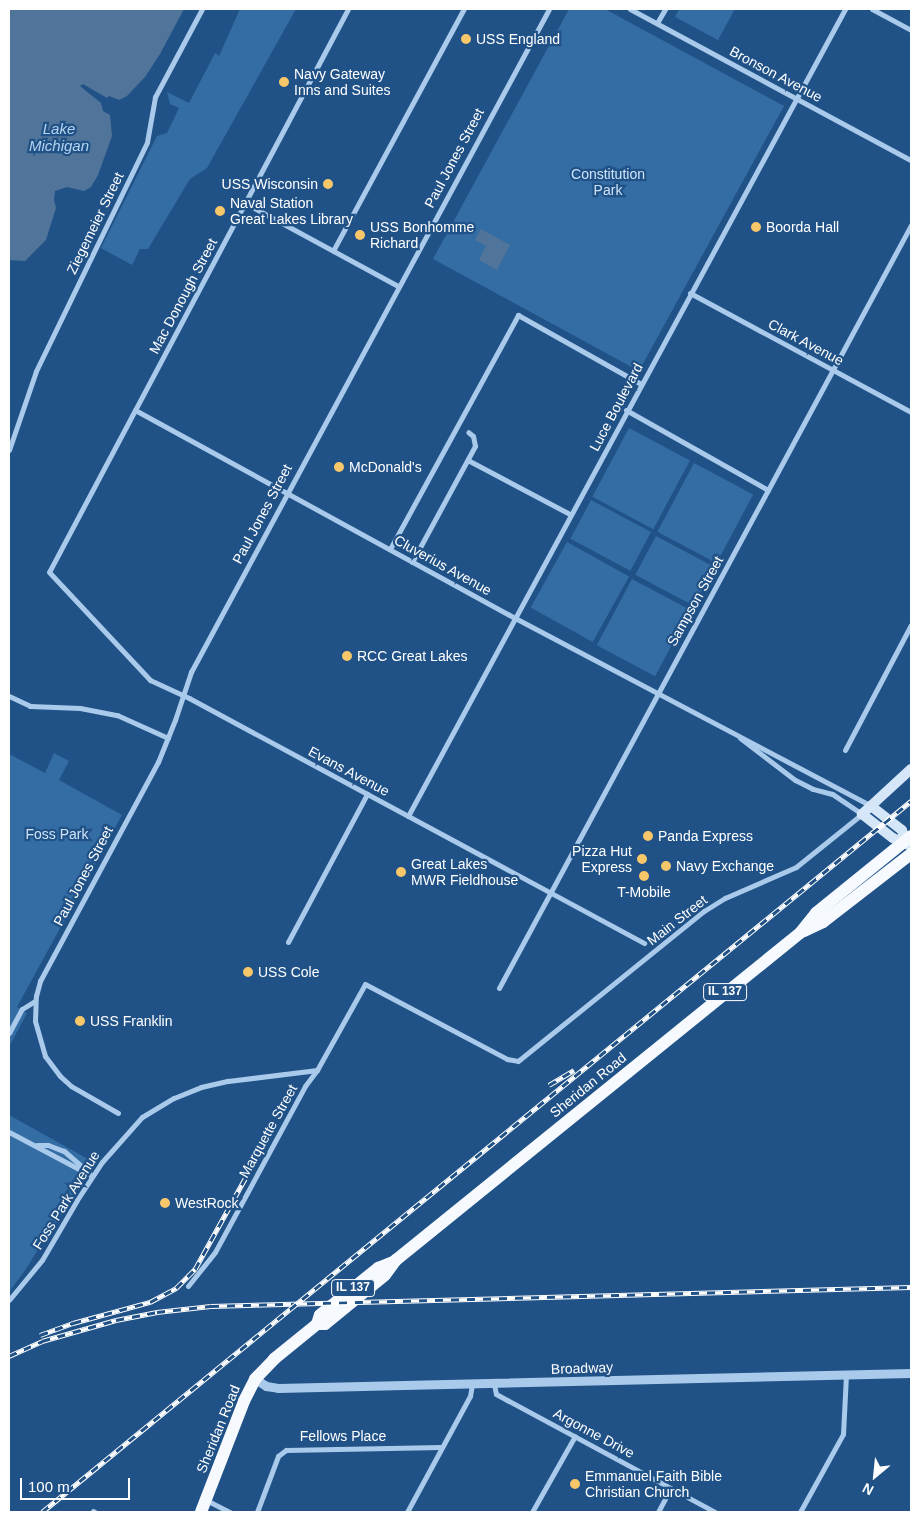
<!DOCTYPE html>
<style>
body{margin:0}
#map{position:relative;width:920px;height:1521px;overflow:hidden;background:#205287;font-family:Arial,sans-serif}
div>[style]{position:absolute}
.green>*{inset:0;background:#336da4;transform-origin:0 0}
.water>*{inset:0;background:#51759a}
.pedestrian>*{height:4.5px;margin:-2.25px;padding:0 2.25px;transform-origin:2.25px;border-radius:2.25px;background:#a9caea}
.minor>*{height:5px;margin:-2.5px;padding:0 2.5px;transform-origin:2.5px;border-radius:2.5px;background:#a9caea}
.tertiary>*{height:9px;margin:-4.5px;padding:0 4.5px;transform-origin:4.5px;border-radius:4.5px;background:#a9caea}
.secondary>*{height:10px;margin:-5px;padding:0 5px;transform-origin:5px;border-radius:5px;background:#d5e6f8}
.trunk>*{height:12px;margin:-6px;padding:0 6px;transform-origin:6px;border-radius:6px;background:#f6fafe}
.rail>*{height:4.5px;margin-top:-2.25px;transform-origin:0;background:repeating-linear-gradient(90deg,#205287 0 8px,#fff 0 16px);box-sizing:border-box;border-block:1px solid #fff}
.dots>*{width:14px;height:14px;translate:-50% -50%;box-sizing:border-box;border:2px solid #205287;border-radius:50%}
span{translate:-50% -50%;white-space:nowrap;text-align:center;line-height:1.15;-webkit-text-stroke:4.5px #205287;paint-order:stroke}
.shield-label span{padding:1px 4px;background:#205287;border:1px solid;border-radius:4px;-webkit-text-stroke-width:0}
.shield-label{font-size:12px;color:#fff;font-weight:700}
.poi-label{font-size:14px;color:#fff}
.left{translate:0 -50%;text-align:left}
.right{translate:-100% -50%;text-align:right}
.street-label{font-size:14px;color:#fff}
.park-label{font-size:14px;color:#cee3f8}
.water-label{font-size:15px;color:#b5d4f1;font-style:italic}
.frame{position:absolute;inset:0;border:10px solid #fff;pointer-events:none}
.north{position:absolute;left:850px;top:1451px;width:50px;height:50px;-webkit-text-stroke:4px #205287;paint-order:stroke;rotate:208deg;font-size:14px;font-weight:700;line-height:20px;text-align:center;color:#fff}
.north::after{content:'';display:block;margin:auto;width:18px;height:22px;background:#fff;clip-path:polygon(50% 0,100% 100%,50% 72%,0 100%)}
.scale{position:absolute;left:20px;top:1478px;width:110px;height:22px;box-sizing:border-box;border:2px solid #fff;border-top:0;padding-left:6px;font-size:15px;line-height:18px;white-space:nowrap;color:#fff;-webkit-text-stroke:4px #205287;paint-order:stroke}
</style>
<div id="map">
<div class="green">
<div style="clip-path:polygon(240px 9px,296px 9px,207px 168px,190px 179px,148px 249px,140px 249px,132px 265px,101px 248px,157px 136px,167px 133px,179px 108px,170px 104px,167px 92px,189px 103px,215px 53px,219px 56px)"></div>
<div style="clip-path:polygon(569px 9px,605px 9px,784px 106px,639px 371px,433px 259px)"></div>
<div style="clip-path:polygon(679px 9px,735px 9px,718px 40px,675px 17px)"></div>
<div style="left:629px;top:428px;width:69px;height:78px;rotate:28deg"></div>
<div style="left:694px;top:463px;width:67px;height:78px;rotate:28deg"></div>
<div style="left:591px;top:500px;width:68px;height:44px;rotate:28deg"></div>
<div style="left:656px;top:536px;width:66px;height:44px;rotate:28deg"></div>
<div style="left:567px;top:542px;width:71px;height:75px;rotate:29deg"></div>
<div style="left:632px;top:579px;width:66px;height:75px;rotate:28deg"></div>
<div style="clip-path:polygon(54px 753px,69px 761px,59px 780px,122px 815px,17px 1007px,27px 1013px,9px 1047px,9px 754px,45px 773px)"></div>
<div style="clip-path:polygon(9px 1115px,95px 1163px,57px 1222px,50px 1230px,26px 1269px,9px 1292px)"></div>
</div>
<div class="water">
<div style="clip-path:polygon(9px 9px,184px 9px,160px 54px,145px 77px,127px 96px,119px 100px,109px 96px,107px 98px,83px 84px,80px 86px,101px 103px,103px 111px,110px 115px,112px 136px,98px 175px,91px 187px,84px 191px,67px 187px,55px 191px,54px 200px,56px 208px,46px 240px,25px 261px,9px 260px)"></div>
<div style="clip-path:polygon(481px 229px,510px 245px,497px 270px,479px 260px,486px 246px,475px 240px)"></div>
</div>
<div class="pedestrian">
<div style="left:333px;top:251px;width:275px;rotate:-61.6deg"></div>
<div style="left:468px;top:460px;width:115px;rotate:27.9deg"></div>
</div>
<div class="minor">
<div style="left:348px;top:9px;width:637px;rotate:117.97deg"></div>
<div style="left:49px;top:572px;width:148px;rotate:46.9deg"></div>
<div style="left:150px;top:680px;width:43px;rotate:24.8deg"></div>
<div style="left:189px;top:698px;width:517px;rotate:28.3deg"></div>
<div style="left:630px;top:9px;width:319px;rotate:28.3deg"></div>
<div style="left:872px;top:9px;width:44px;rotate:28.3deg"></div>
<div style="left:657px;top:23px;width:16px;rotate:-60deg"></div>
<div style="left:245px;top:203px;width:174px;rotate:28.5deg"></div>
<div style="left:690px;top:293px;width:251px;rotate:28.3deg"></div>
<div style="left:135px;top:410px;width:433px;rotate:28.7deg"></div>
<div style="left:515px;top:618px;width:403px;rotate:27.8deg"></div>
<div style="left:626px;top:410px;width:163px;rotate:29.4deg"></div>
<div style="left:9px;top:450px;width:83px;rotate:-71.1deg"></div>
<div style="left:36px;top:371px;width:254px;rotate:-64.1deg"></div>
<div style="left:147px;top:142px;width:46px;rotate:-79.9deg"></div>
<div style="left:155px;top:97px;width:100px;rotate:-61.9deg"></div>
<div style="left:390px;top:549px;width:267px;rotate:-61.3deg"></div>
<div style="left:518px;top:315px;width:141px;rotate:29.3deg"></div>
<div style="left:412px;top:562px;width:132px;rotate:-61.5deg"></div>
<div style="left:475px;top:446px;width:10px;rotate:-101deg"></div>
<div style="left:473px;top:436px;width:6px;rotate:-141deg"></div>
<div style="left:9px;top:696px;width:23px;rotate:25deg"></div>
<div style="left:30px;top:706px;width:50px;rotate:2.3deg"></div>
<div style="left:80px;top:708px;width:38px;rotate:11deg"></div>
<div style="left:117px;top:715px;width:56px;rotate:24.3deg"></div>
<div style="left:845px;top:750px;width:141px;rotate:-62.2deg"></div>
<div style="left:408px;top:816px;width:918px;rotate:-61.56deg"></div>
<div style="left:288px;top:942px;width:168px;rotate:-61.9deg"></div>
<div style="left:499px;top:988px;width:867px;rotate:-61.63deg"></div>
<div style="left:9px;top:1033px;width:27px;rotate:-62deg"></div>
<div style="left:22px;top:1009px;width:15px;rotate:-32deg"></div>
<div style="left:118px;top:1113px;width:54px;rotate:-150.1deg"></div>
<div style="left:71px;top:1086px;width:15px;rotate:-138deg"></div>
<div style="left:60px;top:1076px;width:25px;rotate:-127deg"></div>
<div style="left:45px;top:1056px;width:36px;rotate:-106deg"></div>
<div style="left:35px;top:1021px;width:25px;rotate:-88deg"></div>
<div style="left:36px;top:996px;width:16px;rotate:-75deg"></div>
<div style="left:40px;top:981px;width:249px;rotate:-61.7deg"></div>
<div style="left:158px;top:762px;width:45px;rotate:-68deg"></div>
<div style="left:175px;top:720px;width:51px;rotate:-71.6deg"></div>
<div style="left:191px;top:672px;width:753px;rotate:-61.63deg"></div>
<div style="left:9px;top:1132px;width:94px;rotate:27.9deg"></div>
<div style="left:37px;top:1145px;width:11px"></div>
<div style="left:48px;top:1145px;width:17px;rotate:21deg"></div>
<div style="left:64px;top:1151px;width:33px;rotate:41deg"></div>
<div style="left:188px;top:1286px;width:43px;rotate:-51.5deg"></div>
<div style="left:215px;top:1252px;width:189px;rotate:-61.5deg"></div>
<div style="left:305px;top:1086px;width:20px;rotate:-53deg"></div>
<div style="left:317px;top:1070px;width:98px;rotate:-60.8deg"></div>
<div style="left:365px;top:984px;width:161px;rotate:27.8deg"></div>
<div style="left:507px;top:1059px;width:11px;rotate:10deg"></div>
<div style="left:518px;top:1061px;width:239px;rotate:-38.9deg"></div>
<div style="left:704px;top:911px;width:25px;rotate:-32deg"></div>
<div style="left:725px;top:898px;width:77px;rotate:-23.6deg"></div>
<div style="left:796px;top:867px;width:85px;rotate:-38.8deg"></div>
<div style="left:862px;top:814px;width:36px;rotate:-146deg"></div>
<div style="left:832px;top:794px;width:20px;rotate:-165deg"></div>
<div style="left:813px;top:789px;width:20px;rotate:-153deg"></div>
<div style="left:795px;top:780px;width:69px;rotate:-142.6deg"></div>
<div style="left:9px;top:1300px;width:52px;rotate:-50.5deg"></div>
<div style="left:42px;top:1260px;width:69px;rotate:-59.7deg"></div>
<div style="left:77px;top:1200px;width:45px;rotate:-56.7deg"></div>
<div style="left:102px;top:1162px;width:60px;rotate:-48.4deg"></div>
<div style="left:142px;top:1117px;width:37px;rotate:-31deg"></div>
<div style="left:174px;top:1098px;width:29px;rotate:-22deg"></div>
<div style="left:201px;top:1087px;width:28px;rotate:-13deg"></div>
<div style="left:228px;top:1081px;width:90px;rotate:-7deg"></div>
<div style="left:494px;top:1384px;width:10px;rotate:79deg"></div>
<div style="left:496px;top:1394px;width:13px;rotate:29deg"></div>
<div style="left:507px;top:1400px;width:236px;rotate:28.3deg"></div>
<div style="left:206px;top:1500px;width:27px;rotate:27deg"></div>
<div style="left:93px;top:1511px;width:2px;rotate:27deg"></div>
<div style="left:257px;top:1512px;width:60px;rotate:-69.4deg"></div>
<div style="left:278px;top:1456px;width:10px;rotate:-37deg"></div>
<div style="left:286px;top:1450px;width:155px;rotate:-1.1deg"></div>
<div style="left:407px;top:1512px;width:132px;rotate:-61.5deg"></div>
<div style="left:470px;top:1396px;width:11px;rotate:-80deg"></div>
<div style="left:532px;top:1512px;width:87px;rotate:-60.5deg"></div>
<div style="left:658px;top:1512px;width:27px;rotate:-62deg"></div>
<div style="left:800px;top:1512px;width:89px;rotate:-61.1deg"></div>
<div style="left:843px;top:1434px;width:60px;rotate:-87.1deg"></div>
</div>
<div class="tertiary">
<div style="left:255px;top:1379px;width:13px;rotate:32deg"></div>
<div style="left:266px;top:1386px;width:12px;rotate:9deg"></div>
<div style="left:278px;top:1388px;width:633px;rotate:-1.36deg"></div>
</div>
<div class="secondary">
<div style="left:911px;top:769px;width:67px;rotate:137.4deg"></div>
<div style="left:862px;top:814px;width:39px;rotate:38deg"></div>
<div style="left:893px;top:838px;width:20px;rotate:24deg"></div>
<div style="left:871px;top:806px;width:39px;rotate:38deg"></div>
<div style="left:902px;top:830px;width:11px;rotate:75deg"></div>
</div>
<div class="trunk">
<div style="left:804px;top:931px;width:21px;rotate:-25deg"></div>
<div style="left:823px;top:922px;width:111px;rotate:-37.7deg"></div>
<div style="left:317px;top:1324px;width:8px"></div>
<div style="left:325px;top:1324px;width:77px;rotate:-39.2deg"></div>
<div style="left:385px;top:1275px;width:19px;rotate:-54deg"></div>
<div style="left:396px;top:1260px;width:520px;rotate:-38.99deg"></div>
<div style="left:800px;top:933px;width:26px;rotate:-51deg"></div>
<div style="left:816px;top:913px;width:122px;rotate:-39deg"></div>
<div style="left:201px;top:1512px;width:119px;rotate:-68.8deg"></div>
<div style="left:244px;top:1401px;width:25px;rotate:-63deg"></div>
<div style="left:255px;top:1379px;width:28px;rotate:-46deg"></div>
<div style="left:274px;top:1359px;width:55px;rotate:-39.1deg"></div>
<div style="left:317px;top:1324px;width:9px;rotate:-72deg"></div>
<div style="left:320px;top:1315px;width:75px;rotate:-39deg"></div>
<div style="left:378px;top:1268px;width:18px;rotate:-22deg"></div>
</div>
<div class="rail">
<div style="left:549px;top:1085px;width:29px;rotate:-31deg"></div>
<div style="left:40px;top:1335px;width:35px;rotate:-20deg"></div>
<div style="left:73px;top:1323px;width:80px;rotate:-15.3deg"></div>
<div style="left:150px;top:1302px;width:30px;rotate:-28deg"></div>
<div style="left:176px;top:1288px;width:27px;rotate:-45deg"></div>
<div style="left:195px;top:1269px;width:153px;rotate:-61.1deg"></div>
<div style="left:9px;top:1356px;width:36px;rotate:-24deg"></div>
<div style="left:42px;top:1341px;width:77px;rotate:-15.8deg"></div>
<div style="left:116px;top:1320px;width:42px;rotate:-11deg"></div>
<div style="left:157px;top:1312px;width:54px;rotate:-6.3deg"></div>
<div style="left:211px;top:1306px;width:700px;rotate:-1.55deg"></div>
<div style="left:42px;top:1512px;width:1123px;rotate:-39.29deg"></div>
</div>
<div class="dots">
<div style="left:466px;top:39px;background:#f8c76a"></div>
<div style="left:284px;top:82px;background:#f8c76a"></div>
<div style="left:328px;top:184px;background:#f8c76a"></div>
<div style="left:220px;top:211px;background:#f8c76a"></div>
<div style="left:756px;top:227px;background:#f8c76a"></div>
<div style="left:360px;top:235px;background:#f8c76a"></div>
<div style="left:339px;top:467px;background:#f8c76a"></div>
<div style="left:347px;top:656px;background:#f8c76a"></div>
<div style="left:648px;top:836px;background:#f8c76a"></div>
<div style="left:642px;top:859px;background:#f8c76a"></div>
<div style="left:666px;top:866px;background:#f8c76a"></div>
<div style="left:401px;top:872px;background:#f8c76a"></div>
<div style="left:644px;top:876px;background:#f8c76a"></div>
<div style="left:248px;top:972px;background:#f8c76a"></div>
<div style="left:80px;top:1021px;background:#f8c76a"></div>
<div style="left:165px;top:1203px;background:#f8c76a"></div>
<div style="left:575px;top:1484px;background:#f8c76a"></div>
</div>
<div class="shield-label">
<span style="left:725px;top:992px">IL 137</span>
<span style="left:353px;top:1288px">IL 137</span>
</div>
<div class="poi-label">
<span class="left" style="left:476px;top:39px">USS England</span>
<span class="left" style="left:294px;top:82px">Navy Gateway<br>Inns and Suites</span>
<span class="right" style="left:318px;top:184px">USS Wisconsin</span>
<span class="left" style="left:230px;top:211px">Naval Station<br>Great Lakes Library</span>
<span class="left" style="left:370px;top:235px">USS Bonhomme<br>Richard</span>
<span class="left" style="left:766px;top:227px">Boorda Hall</span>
<span class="left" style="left:349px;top:467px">McDonald's</span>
<span class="left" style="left:357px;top:656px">RCC Great Lakes</span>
<span class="left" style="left:658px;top:836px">Panda Express</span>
<span class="right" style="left:632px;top:859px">Pizza Hut<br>Express</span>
<span class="left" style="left:411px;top:872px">Great Lakes<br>MWR Fieldhouse</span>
<span class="left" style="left:676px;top:866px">Navy Exchange</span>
<span style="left:644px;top:892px">T-Mobile</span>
<span class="left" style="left:258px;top:972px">USS Cole</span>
<span class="left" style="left:90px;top:1021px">USS Franklin</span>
<span class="left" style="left:175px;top:1203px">WestRock</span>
<span class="left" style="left:585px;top:1484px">Emmanuel Faith Bible<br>Christian Church</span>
</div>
<div class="street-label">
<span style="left:776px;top:74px;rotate:28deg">Bronson Avenue</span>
<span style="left:454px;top:158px;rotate:-62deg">Paul Jones Street</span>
<span style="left:95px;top:223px;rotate:-64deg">Ziegemeier Street</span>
<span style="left:183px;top:296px;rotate:-62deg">Mac Donough Street</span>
<span style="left:806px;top:342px;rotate:28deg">Clark Avenue</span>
<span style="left:616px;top:407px;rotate:-62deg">Luce Boulevard</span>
<span style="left:262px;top:514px;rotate:-62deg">Paul Jones Street</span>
<span style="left:443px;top:565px;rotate:29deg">Cluverius Avenue</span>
<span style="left:695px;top:601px;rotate:-61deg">Sampson Street</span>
<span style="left:349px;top:771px;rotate:28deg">Evans Avenue</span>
<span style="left:83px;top:876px;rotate:-62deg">Paul Jones Street</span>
<span style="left:677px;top:920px;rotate:-38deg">Main Street</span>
<span style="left:588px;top:1085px;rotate:-39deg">Sheridan Road</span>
<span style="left:268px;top:1131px;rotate:-61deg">Marquette Street</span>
<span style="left:66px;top:1200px;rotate:-58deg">Foss Park Avenue</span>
<span style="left:582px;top:1368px;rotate:-2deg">Broadway</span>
<span style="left:218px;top:1429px;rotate:-68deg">Sheridan Road</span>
<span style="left:594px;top:1433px;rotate:28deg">Argonne Drive</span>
<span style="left:343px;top:1436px">Fellows Place</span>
</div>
<div class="park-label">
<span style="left:608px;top:182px">Constitution<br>Park</span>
<span style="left:57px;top:834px">Foss Park</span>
</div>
<div class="water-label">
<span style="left:59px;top:137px">Lake<br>Michigan</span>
</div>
<div class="frame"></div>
<div class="north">N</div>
<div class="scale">100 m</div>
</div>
